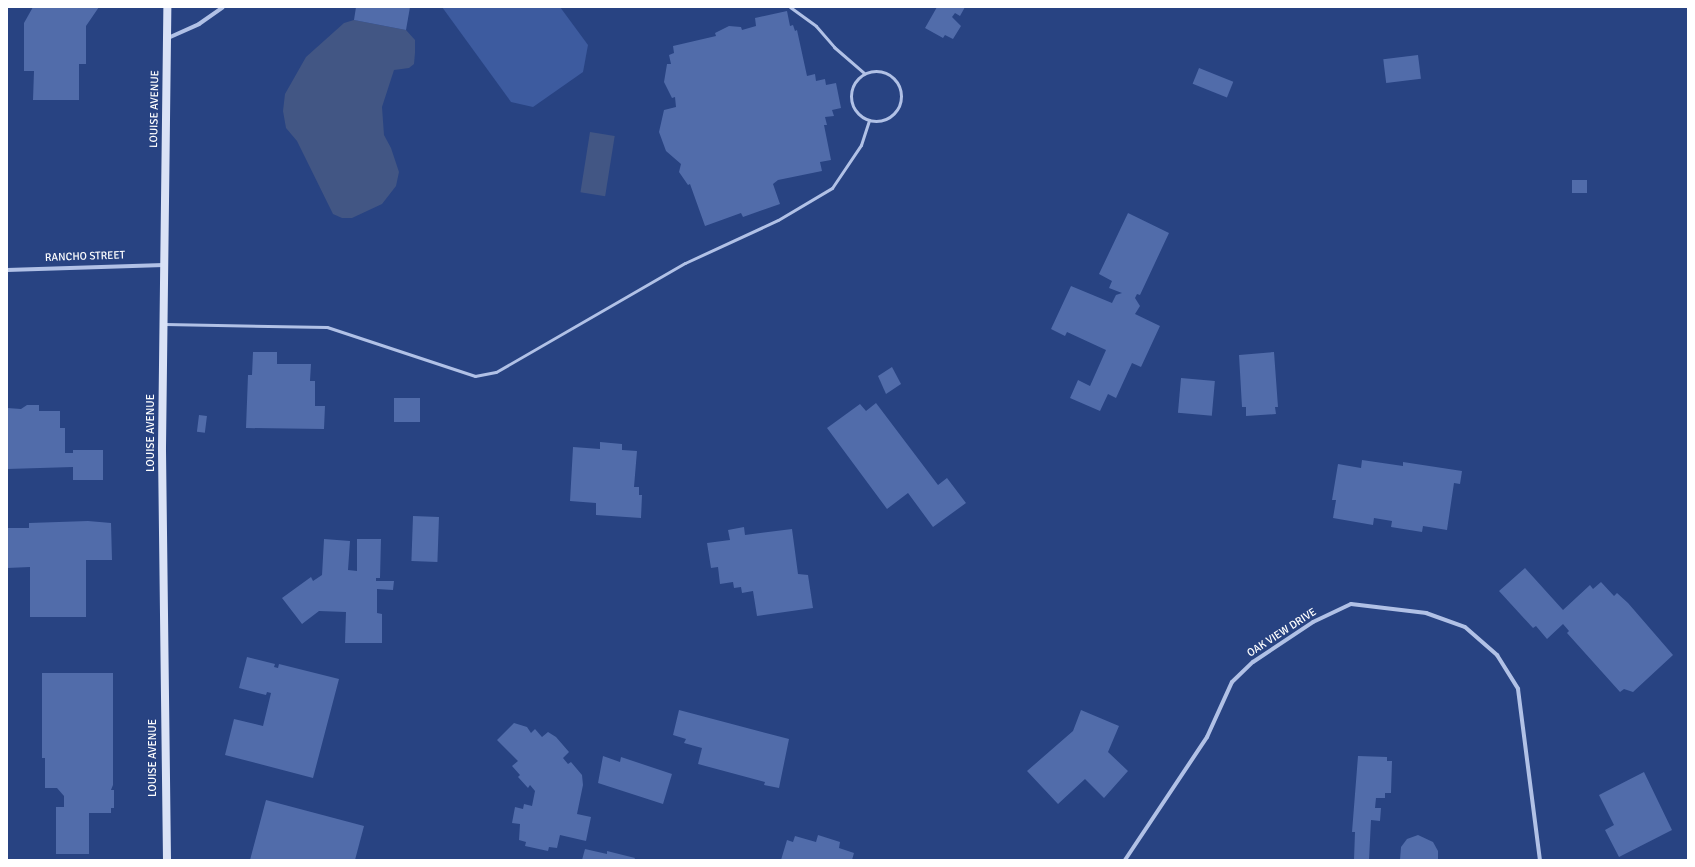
<!DOCTYPE html>
<style>
body{margin:0}
#map{position:relative;width:1695px;height:867px;overflow:hidden;background:#284382;font-family:Signika,sans-serif}
div>[style]{position:absolute}
.green>*{inset:0;background:#3d5b9f}
.water>*{inset:0;background:#425684;transform-origin:0 0}
.building>*{inset:0;background:#516caa;transform-origin:0 0}
.lane>*{height:3px;margin:-1.5px;padding:0 1.5px;transform-origin:1.5px;border-radius:1.5px;background:#b1c1e6}
.lane>.ring{margin:-1.5px;padding:0;box-sizing:content-box;background:none;border:3px solid #b1c1e6;border-radius:50%}
.street>*{height:4px;margin:-2px;padding:0 2px;transform-origin:2px;border-radius:2px;background:#b1c1e6}
.secondary>*{height:8px;margin:-4px;padding:0 4px;transform-origin:4px;border-radius:4px;background:#dae2f6}
span{translate:-50% -50%;white-space:nowrap;text-align:center;line-height:1.15;-webkit-text-stroke:3px #284382;paint-order:stroke}
.street-label{font-size:11px;color:#fff}
.frame{position:absolute;inset:0;border:8px solid #fff;pointer-events:none}
</style>
<div id="map">
<div class="green">
<div style="clip-path:polygon(442px 7px,560px 7px,588px 45px,583px 72px,533px 107px,511px 102px)"></div>
</div>
<div class="water">
<div style="clip-path:polygon(354px 20px,406px 30px,415px 40px,415px 53px,414px 64px,409px 68px,394px 70px,382px 107px,384px 135px,391px 148px,399px 172px,396px 186px,382px 204px,352px 218px,342px 218px,333px 214px,297px 141px,286px 128px,283px 111px,285px 94px,306px 57px,344px 23px)"></div>
<div style="left:590px;top:132px;width:25px;height:61px;rotate:9deg"></div>
</div>
<div class="building">
<div style="clip-path:polygon(33px 7px,99px 7px,86px 26px,86px 64px,79px 64px,79px 100px,33px 100px,34px 71px,24px 71px,24px 23px)"></div>
<div style="clip-path:polygon(356px 7px,410px 7px,406px 30px,354px 20px)"></div>
<div style="clip-path:polygon(937px 7px,965px 7px,960px 16px,955px 13px,952px 17px,961px 26px,953px 39px,945px 35px,943px 38px,925px 28px)"></div>
<div style="clip-path:polygon(787px 11px,790px 26px,793px 25px,795px 31px,797px 30px,807px 76px,815px 74px,816px 81px,825px 79px,826px 85px,836px 83px,841px 108px,832px 110px,834px 116px,825px 117px,827px 125px,824px 125px,831px 160px,820px 162px,822px 171px,778px 180px,773px 184px,780px 204px,743px 217px,741px 213px,705px 226px,690px 184px,688px 185px,679px 172px,681px 164px,666px 151px,659px 132px,664px 110px,676px 107px,675px 97px,672px 98px,664px 82px,667px 64px,671px 64px,669px 55px,674px 53px,673px 46px,716px 36px,715px 33px,729px 26px,741px 27px,742px 30px,756px 26px,755px 18px)"></div>
<div style="left:1418px;top:55px;width:24px;height:35px;rotate:83deg"></div>
<div style="left:1199px;top:68px;width:37px;height:17px;rotate:22deg"></div>
<div style="left:1572px;top:180px;width:15px;height:13px"></div>
<div style="clip-path:polygon(1128px 213px,1169px 233px,1140px 295px,1137px 294px,1135px 298px,1140px 306px,1135px 314px,1160px 326px,1141px 367px,1132px 363px,1116px 398px,1108px 394px,1100px 411px,1070px 398px,1078px 380px,1090px 386px,1106px 350px,1067px 332px,1065px 336px,1051px 329px,1071px 286px,1112px 303px,1116px 295px,1122px 293px,1109px 288px,1112px 281px,1099px 274px)"></div>
<div style="clip-path:polygon(253px 352px,277px 352px,277px 364px,311px 364px,310px 381px,315px 381px,315px 406px,325px 406px,324px 429px,246px 428px,248px 375px,252px 375px)"></div>
<div style="clip-path:polygon(1274px 352px,1278px 407px,1275px 407px,1276px 414px,1246px 416px,1246px 407px,1242px 407px,1239px 355px)"></div>
<div style="clip-path:polygon(892px 367px,901px 384px,886px 394px,878px 376px)"></div>
<div style="left:1181px;top:378px;width:34px;height:35px;rotate:5deg"></div>
<div style="left:394px;top:398px;width:26px;height:24px"></div>
<div style="clip-path:polygon(876px 403px,938px 485px,947px 478px,966px 503px,933px 527px,908px 493px,887px 509px,827px 428px,860px 404px,866px 411px)"></div>
<div style="clip-path:polygon(27px 405px,39px 405px,39px 411px,60px 411px,60px 428px,65px 428px,65px 453px,73px 453px,73px 450px,103px 450px,103px 480px,73px 480px,73px 467px,7px 469px,7px 408px,21px 409px)"></div>
<div style="left:199px;top:415px;width:8px;height:17px;rotate:7deg"></div>
<div style="clip-path:polygon(600px 442px,622px 444px,622px 450px,637px 451px,634px 487px,639px 487px,639px 495px,642px 495px,641px 518px,596px 515px,596px 503px,570px 501px,573px 447px,600px 449px)"></div>
<div style="clip-path:polygon(1362px 460px,1403px 466px,1403px 462px,1462px 471px,1460px 484px,1454px 483px,1447px 530px,1423px 526px,1422px 532px,1391px 527px,1392px 521px,1374px 518px,1373px 525px,1333px 518px,1336px 500px,1332px 500px,1338px 464px,1361px 468px)"></div>
<div style="left:413px;top:516px;width:26px;height:45px;rotate:2deg"></div>
<div style="clip-path:polygon(88px 521px,111px 523px,112px 560px,86px 560px,86px 617px,30px 617px,30px 567px,7px 568px,7px 528px,29px 528px,29px 523px)"></div>
<div style="clip-path:polygon(744px 527px,745px 535px,792px 529px,798px 574px,808px 575px,813px 608px,757px 616px,753px 591px,742px 593px,741px 587px,734px 588px,733px 582px,720px 584px,718px 567px,711px 568px,707px 543px,730px 540px,728px 530px)"></div>
<div style="clip-path:polygon(324px 539px,350px 541px,348px 570px,357px 571px,357px 539px,381px 539px,380px 578px,376px 578px,376px 581px,394px 581px,393px 590px,377px 589px,377px 613px,382px 614px,382px 643px,345px 643px,346px 612px,319px 611px,302px 624px,282px 598px,311px 577px,313px 581px,322px 575px)"></div>
<div style="clip-path:polygon(1525px 568px,1563px 610px,1590px 585px,1593px 589px,1601px 582px,1614px 596px,1617px 593px,1628px 603px,1673px 655px,1633px 692px,1624px 689px,1620px 692px,1567px 633px,1569px 631px,1563px 624px,1547px 639px,1536px 626px,1533px 628px,1499px 591px)"></div>
<div style="clip-path:polygon(247px 657px,275px 664px,274px 667px,278px 668px,279px 664px,339px 679px,313px 778px,225px 755px,234px 719px,263px 726px,271px 693px,267px 692px,266px 695px,239px 688px)"></div>
<div style="clip-path:polygon(42px 673px,113px 673px,113px 785px,111px 790px,114px 790px,114px 808px,111px 808px,111px 813px,89px 813px,89px 854px,56px 854px,56px 807px,64px 807px,64px 796px,57px 788px,45px 788px,45px 758px,42px 758px)"></div>
<div style="clip-path:polygon(679px 710px,789px 739px,779px 788px,764px 785px,765px 782px,698px 764px,702px 748px,684px 743px,686px 739px,673px 735px)"></div>
<div style="clip-path:polygon(1081px 710px,1119px 726px,1108px 752px,1128px 771px,1104px 798px,1085px 779px,1058px 804px,1027px 771px,1073px 731px)"></div>
<div style="clip-path:polygon(514px 723px,527px 727px,531px 733px,535px 729px,542px 737px,548px 732px,556px 737px,569px 752px,563px 758px,568px 764px,571px 762px,582px 775px,583px 785px,577px 814px,591px 817px,586px 841px,560px 835px,557px 848px,549px 847px,548px 851px,525px 846px,526px 842px,519px 840px,520px 824px,512px 823px,515px 807px,523px 809px,524px 804px,532px 806px,535px 791px,530px 785px,528px 788px,518px 777px,520px 775px,512px 766px,518px 761px,497px 740px)"></div>
<div style="clip-path:polygon(603px 756px,620px 762px,621px 757px,672px 774px,663px 804px,598px 783px)"></div>
<div style="clip-path:polygon(1358px 756px,1387px 757px,1387px 761px,1392px 761px,1391px 793px,1385px 793px,1385px 798px,1376px 798px,1375px 808px,1381px 808px,1380px 821px,1371px 820px,1369px 860px,1354px 860px,1355px 832px,1352px 832px)"></div>
<div style="clip-path:polygon(1644px 772px,1672px 830px,1619px 857px,1605px 830px,1614px 825px,1599px 795px)"></div>
<div style="clip-path:polygon(266px 800px,364px 826px,355px 860px,250px 860px)"></div>
<div style="clip-path:polygon(818px 835px,840px 842px,839px 848px,854px 853px,852px 860px,781px 860px,787px 840px,793px 842px,795px 836px,816px 842px)"></div>
<div style="clip-path:polygon(1418px 835px,1433px 842px,1438px 851px,1438px 860px,1400px 860px,1401px 847px,1407px 839px)"></div>
<div style="clip-path:polygon(585px 849px,607px 854px,607px 851px,635px 858px,634px 860px,582px 860px)"></div>
</div>
<div class="lane">
<div style="left:790px;top:7px;width:32px;rotate:36deg"></div>
<div style="left:816px;top:26px;width:28px;rotate:49deg"></div>
<div style="left:834px;top:47px;width:40px;rotate:41deg"></div>
<div class="ring" style="left:851px;top:71px;width:47px;height:47px"></div>
<div style="left:165px;top:324px;width:162px;rotate:1.1deg"></div>
<div style="left:327px;top:327px;width:156px;rotate:18.3deg"></div>
<div style="left:475px;top:376px;width:21px;rotate:-11deg"></div>
<div style="left:496px;top:372px;width:218px;rotate:-30deg"></div>
<div style="left:685px;top:263px;width:102px;rotate:-24.8deg"></div>
<div style="left:778px;top:220px;width:63px;rotate:-30.7deg"></div>
<div style="left:832px;top:188px;width:52px;rotate:-56deg"></div>
<div style="left:861px;top:145px;width:26px;rotate:-72deg"></div>
</div>
<div class="street">
<div style="left:168px;top:38px;width:34px;rotate:-24deg"></div>
<div style="left:199px;top:24px;width:29px;rotate:-35deg"></div>
<div style="left:7px;top:270px;width:157px;rotate:-1.8deg"></div>
<div style="left:1125px;top:860px;width:148px;rotate:-56.3deg"></div>
<div style="left:1207px;top:737px;width:60px;rotate:-65.6deg"></div>
<div style="left:1232px;top:682px;width:29px;rotate:-44deg"></div>
<div style="left:1253px;top:662px;width:72px;rotate:-33.7deg"></div>
<div style="left:1313px;top:622px;width:42px;rotate:-25.3deg"></div>
<div style="left:1351px;top:604px;width:76px;rotate:6.8deg"></div>
<div style="left:1426px;top:613px;width:41px;rotate:19.7deg"></div>
<div style="left:1465px;top:627px;width:43px;rotate:41.2deg"></div>
<div style="left:1497px;top:655px;width:40px;rotate:58deg"></div>
<div style="left:1518px;top:689px;width:172px;rotate:82.7deg"></div>
</div>
<div class="secondary">
<div style="left:167px;top:860px;width:413px;rotate:-90.7deg"></div>
<div style="left:162px;top:447px;width:440px;rotate:-89.3deg"></div>
</div>
<div class="street-label">
<span style="left:155px;top:109px;rotate:-89deg">LOUISE AVENUE</span>
<span style="left:85px;top:257px;rotate:-2deg">RANCHO STREET</span>
<span style="left:151px;top:433px;rotate:-90deg">LOUISE AVENUE</span>
<span style="left:1282px;top:633px;rotate:-33deg">OAK VIEW DRIVE</span>
<span style="left:153px;top:758px;rotate:-90deg">LOUISE AVENUE</span>
</div>
<div class="frame"></div>
</div>
